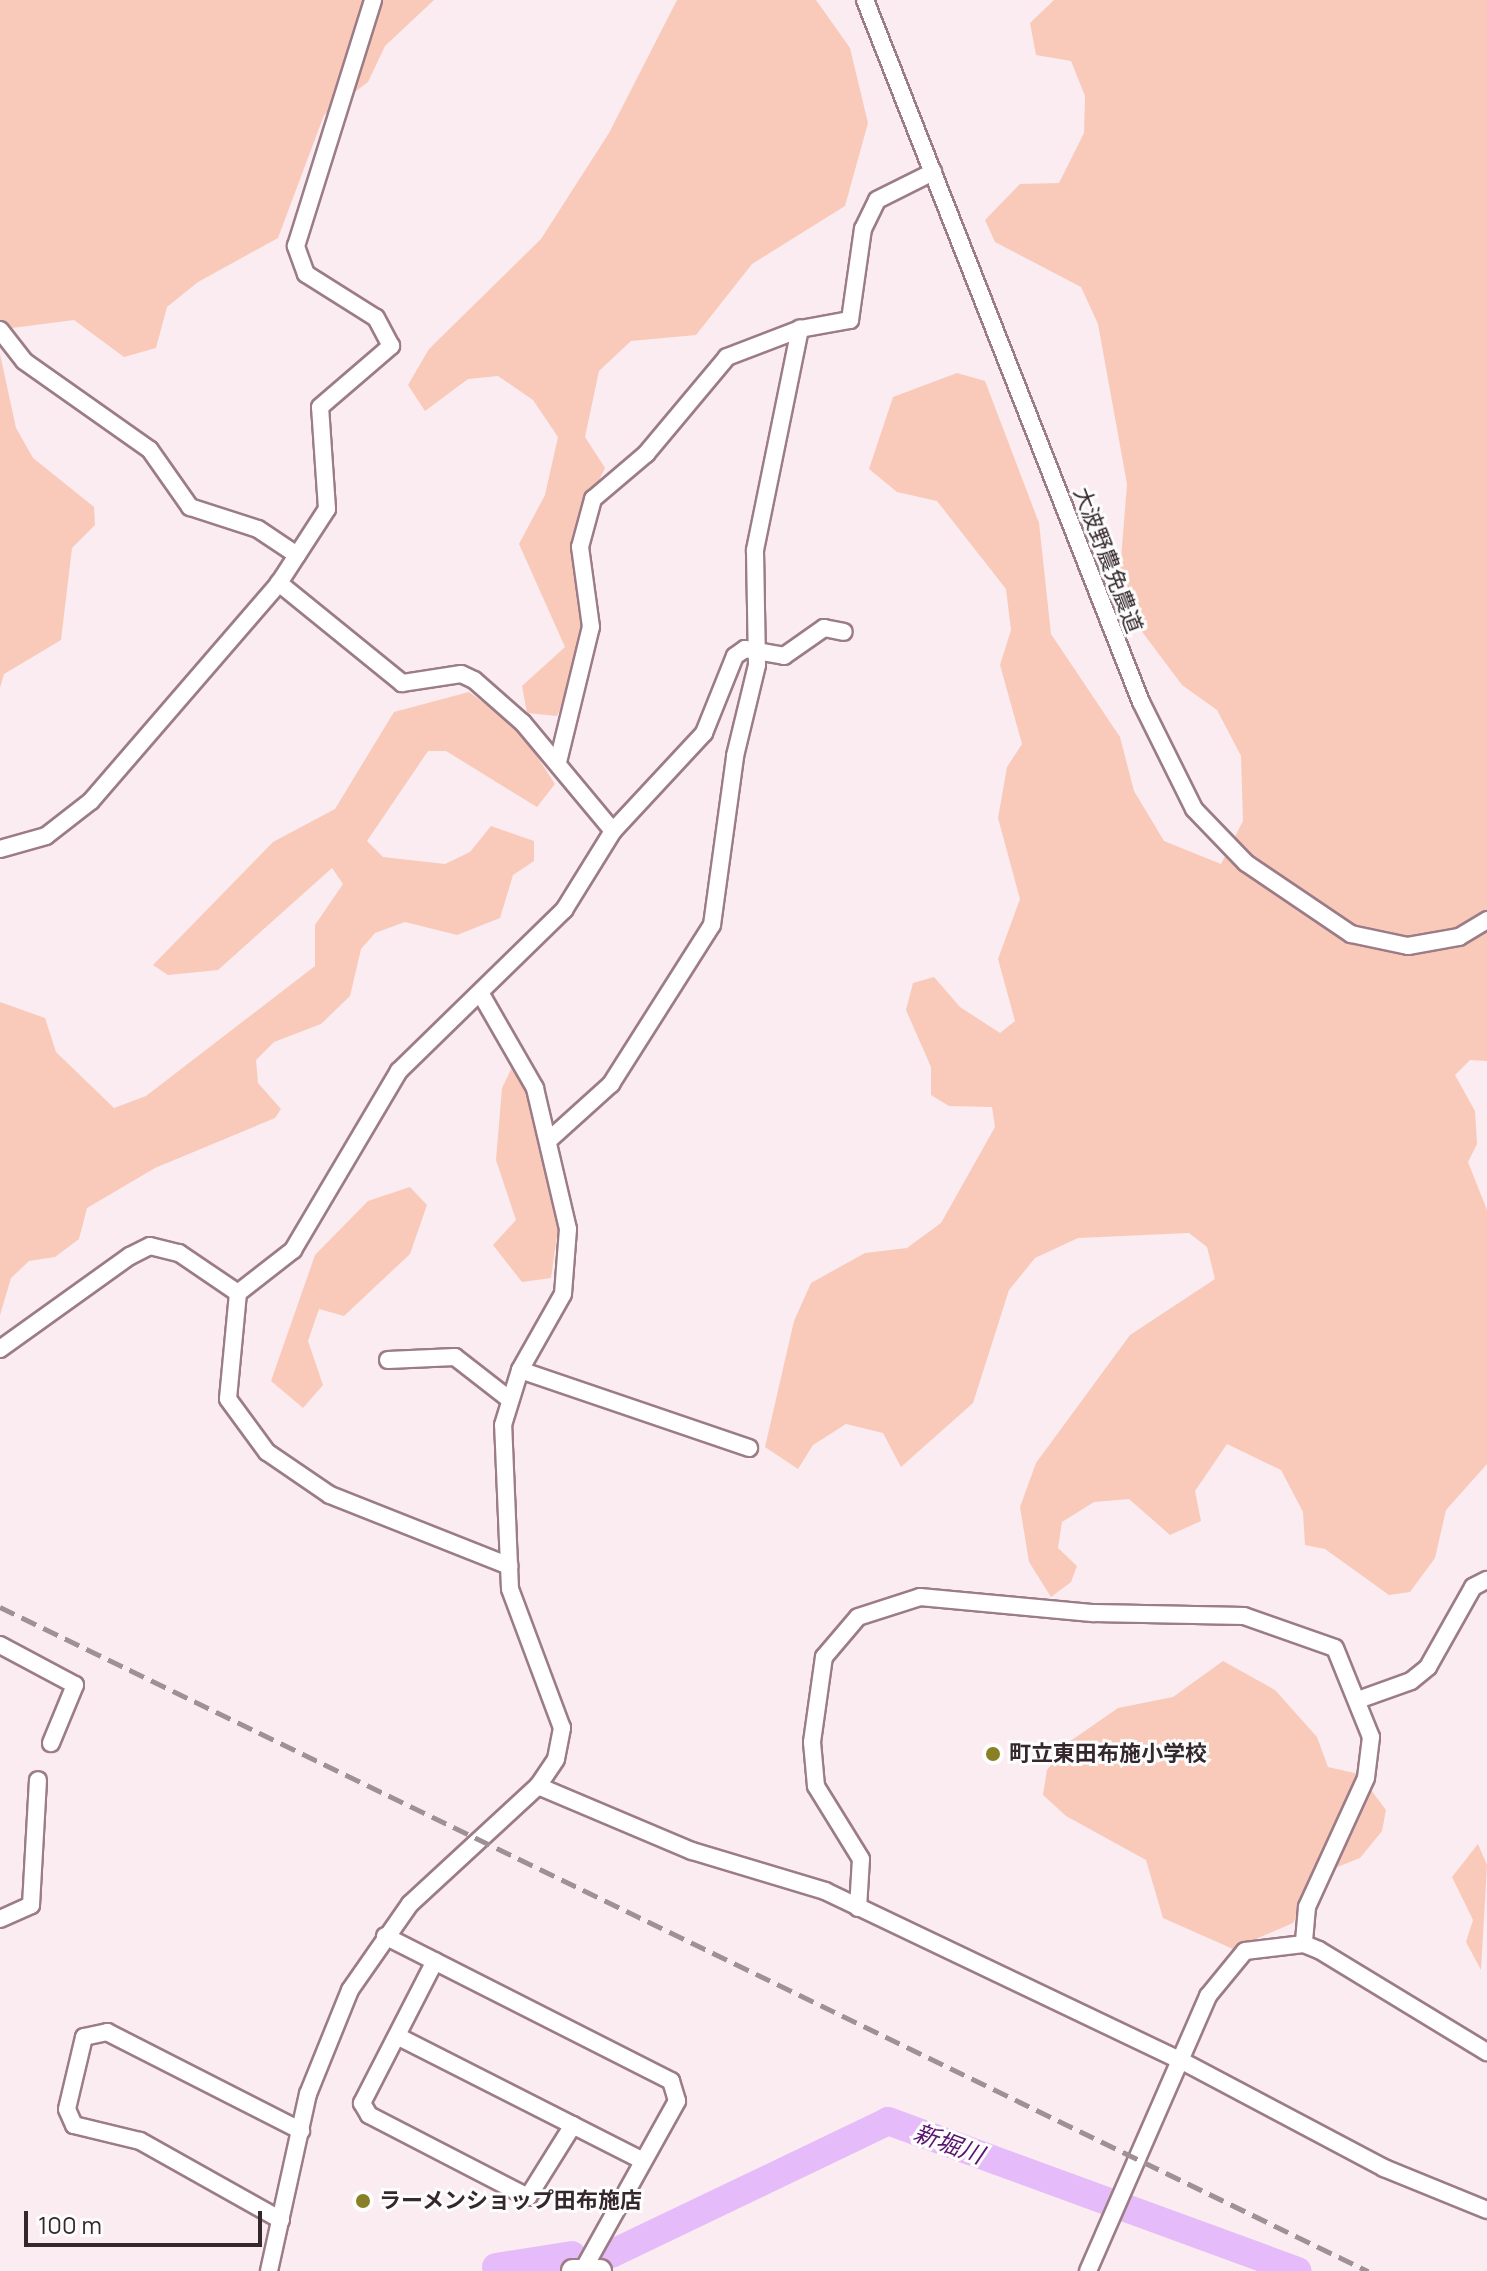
<!DOCTYPE html>
<meta charset="utf-8">
<style>
body{margin:0}
#map{position:relative;width:1487px;height:2271px;overflow:hidden;background:#faecf0;font-family:Manrope,"Noto Sans JP",sans-serif}
div>[style]{position:absolute}
.green>*{inset:0;background:#f9caba}
.river>*{height:28px;margin:-14px;padding:0 14px;transform-origin:14px;border-radius:14px;background:#e6bbf9}
.roads{filter:drop-shadow(2px 0 #9c7c86) drop-shadow(-2px 0 #9c7c86) drop-shadow(0 2px #9c7c86) drop-shadow(0 -2px #9c7c86)}
.minor>*{height:16px;margin:-8px;padding:0 8px;transform-origin:8px;border-radius:8px;background:#fff}
.major>*{height:22px;margin:-11px;padding:0 11px;transform-origin:11px;border-radius:11px;background:#fff}
.rail>*{height:5px;margin-top:-2.5px;transform-origin:0;background:repeating-linear-gradient(90deg,#9e9094 0 16px,transparent 0 24px)}
.dots>*{width:22px;height:22px;translate:-50% -50%;box-sizing:border-box;border:4px solid #fdfdfd;border-radius:50%}
span{translate:-50% -50%;white-space:nowrap;text-align:center;line-height:1.15;-webkit-text-stroke:6px #fdfdfd;paint-order:stroke}
.street-label{font-size:22px;color:#35282c}
.poi-label{font-size:22px;color:#35282c;font-weight:700}
.left{translate:0 -50%;text-align:left}
.water-label{font-size:24px;color:#57136e;font-style:italic}
.scale{position:absolute;left:24px;top:2211px;width:238px;height:36px;box-sizing:border-box;border:4px solid #35282c;border-top:0;padding-left:10px;font-size:24px;line-height:28px;white-space:nowrap;color:#35282c;-webkit-text-stroke:6px #fdfdfd;paint-order:stroke}
</style>
<div id="map">
<div class="green">
<div style="clip-path:polygon(0 0,434px 0,385px 46px,368px 82px,324px 115px,278px 238px,198px 282px,167px 307px,156px 348px,124px 357px,74px 320px,12px 328px,0 341px)"></div>
<div style="clip-path:polygon(677px 0,816px 0,850px 48px,868px 123px,845px 206px,752px 264px,696px 335px,631px 341px,599px 371px,585px 437px,605px 468px,572px 535px,586px 650px,557px 716px,527px 713px,522px 686px,565px 647px,519px 544px,545px 495px,558px 437px,533px 400px,498px 376px,468px 379px,425px 411px,408px 385px,429px 349px,541px 239px,609px 133px)"></div>
<div style="clip-path:polygon(1054px 0,1487px 0,1487px 1061px,1470px 1060px,1455px 1075px,1475px 1111px,1477px 1144px,1468px 1162px,1487px 1210px,1487px 1464px,1446px 1510px,1435px 1558px,1410px 1592px,1389px 1595px,1325px 1549px,1305px 1545px,1303px 1512px,1281px 1470px,1227px 1444px,1195px 1491px,1201px 1521px,1170px 1535px,1129px 1499px,1094px 1502px,1062px 1522px,1058px 1548px,1077px 1566px,1071px 1582px,1051px 1597px,1029px 1562px,1020px 1507px,1036px 1463px,1130px 1335px,1215px 1279px,1207px 1247px,1189px 1233px,1078px 1238px,1035px 1258px,1009px 1290px,973px 1403px,901px 1467px,883px 1433px,846px 1424px,813px 1445px,798px 1469px,765px 1447px,794px 1321px,811px 1283px,865px 1253px,907px 1248px,941px 1223px,995px 1127px,992px 1107px,949px 1106px,931px 1095px,931px 1067px,906px 1010px,913px 983px,934px 977px,960px 1007px,1000px 1033px,1015px 1021px,998px 959px,1020px 899px,998px 818px,1007px 767px,1022px 744px,1000px 665px,1011px 630px,1006px 589px,937px 501px,897px 492px,869px 469px,893px 397px,957px 373px,985px 381px,1039px 523px,1051px 634px,1120px 737px,1134px 791px,1164px 841px,1221px 864px,1243px 821px,1241px 756px,1217px 710px,1182px 685px,1134px 621px,1120px 572px,1127px 484px,1098px 324px,1081px 287px,995px 242px,985px 220px,1020px 184px,1059px 183px,1084px 133px,1085px 96px,1071px 61px,1036px 55px,1030px 23px)"></div>
<div style="clip-path:polygon(0 354px,16px 428px,33px 458px,94px 507px,95px 525px,72px 548px,61px 640px,4px 674px,0 688px)"></div>
<div style="clip-path:polygon(469px 692px,519px 729px,555px 784px,537px 807px,446px 751px,428px 751px,367px 841px,383px 857px,445px 864px,470px 852px,491px 826px,534px 841px,534px 861px,513px 875px,500px 918px,457px 935px,405px 922px,375px 933px,361px 949px,350px 996px,321px 1024px,274px 1042px,256px 1060px,258px 1083px,281px 1109px,275px 1118px,155px 1168px,87px 1208px,79px 1239px,55px 1257px,29px 1261px,11px 1278px,0 1315px,0 1002px,45px 1018px,56px 1052px,114px 1108px,146px 1096px,315px 966px,315px 925px,343px 884px,332px 868px,218px 970px,168px 975px,153px 965px,273px 842px,335px 809px,394px 712px)"></div>
<div style="clip-path:polygon(515px 1061px,542px 1136px,558px 1229px,551px 1278px,522px 1282px,493px 1245px,516px 1220px,496px 1160px,502px 1088px)"></div>
<div style="clip-path:polygon(410px 1187px,427px 1205px,410px 1254px,344px 1316px,319px 1309px,308px 1341px,323px 1385px,303px 1408px,271px 1381px,315px 1255px,368px 1201px)"></div>
<div style="clip-path:polygon(1223px 1661px,1275px 1690px,1317px 1737px,1328px 1767px,1359px 1774px,1386px 1810px,1382px 1831px,1360px 1858px,1317px 1875px,1293px 1923px,1233px 1949px,1163px 1918px,1146px 1860px,1066px 1816px,1043px 1795px,1047px 1770px,1069px 1742px,1118px 1708px,1173px 1697px)"></div>
<div style="clip-path:polygon(1478px 1844px,1487px 1865px,1481px 1970px,1466px 1942px,1473px 1920px,1452px 1877px)"></div>
</div>
<div class="river">
<div style="left:611px;top:2254px;width:307px;rotate:-25.6deg"></div>
<div style="left:888px;top:2121px;width:436px;rotate:20.1deg"></div>
<div style="left:496px;top:2267px;width:77px;rotate:-9deg"></div>
</div>
<div class="roads">
<div class="minor">
<div style="left:865px;top:0;width:754px;rotate:68.54deg"></div>
<div style="left:1141px;top:702px;width:119px;rotate:63.6deg"></div>
<div style="left:1194px;top:809px;width:75px;rotate:46.1deg"></div>
<div style="left:1246px;top:863px;width:127px;rotate:34.1deg"></div>
<div style="left:1351px;top:934px;width:58px;rotate:11.9deg"></div>
<div style="left:1408px;top:946px;width:52px;rotate:-10deg"></div>
<div style="left:1459px;top:937px;width:33px;rotate:-31deg"></div>
<div style="left:0;top:330px;width:39px;rotate:52deg"></div>
<div style="left:24px;top:361px;width:154px;rotate:35.2deg"></div>
<div style="left:150px;top:450px;width:70px;rotate:54.9deg"></div>
<div style="left:190px;top:507px;width:71px;rotate:17.9deg"></div>
<div style="left:258px;top:529px;width:47px;rotate:33.7deg"></div>
<div style="left:558px;top:762px;width:139px;rotate:-76.3deg"></div>
<div style="left:591px;top:627px;width:81px;rotate:-97.8deg"></div>
<div style="left:580px;top:547px;width:50px;rotate:-74.8deg"></div>
<div style="left:593px;top:499px;width:70px;rotate:-40.3deg"></div>
<div style="left:646px;top:454px;width:126px;rotate:-50.1deg"></div>
<div style="left:727px;top:357px;width:78px;rotate:-21deg"></div>
<div style="left:613px;top:831px;width:134px;rotate:-47.1deg"></div>
<div style="left:704px;top:733px;width:83px;rotate:-68.1deg"></div>
<div style="left:735px;top:656px;width:12px;rotate:-35deg"></div>
<div style="left:745px;top:649px;width:40px;rotate:10deg"></div>
<div style="left:784px;top:656px;width:49px;rotate:-35deg"></div>
<div style="left:824px;top:628px;width:20px;rotate:11deg"></div>
<div style="left:0;top:849px;width:48px;rotate:-15.8deg"></div>
<div style="left:46px;top:836px;width:57px;rotate:-37.9deg"></div>
<div style="left:91px;top:801px;width:288px;rotate:-49.2deg"></div>
<div style="left:279px;top:583px;width:88px;rotate:-57deg"></div>
<div style="left:327px;top:509px;width:102px;rotate:-93.9deg"></div>
<div style="left:320px;top:407px;width:94px;rotate:-40.7deg"></div>
<div style="left:391px;top:346px;width:32px;rotate:-118deg"></div>
<div style="left:376px;top:318px;width:83px;rotate:-147.8deg"></div>
<div style="left:306px;top:274px;width:30px;rotate:-110deg"></div>
<div style="left:296px;top:246px;width:258px;rotate:-72.6deg"></div>
<div style="left:549px;top:1140px;width:84px;rotate:-42.1deg"></div>
<div style="left:611px;top:1084px;width:188px;rotate:-57.6deg"></div>
<div style="left:712px;top:925px;width:171px;rotate:-82.2deg"></div>
<div style="left:735px;top:756px;width:94px;rotate:-76.4deg"></div>
<div style="left:757px;top:665px;width:115px;rotate:-91deg"></div>
<div style="left:755px;top:550px;width:226px;rotate:-78.5deg"></div>
<div style="left:800px;top:329px;width:51px;rotate:-10.2deg"></div>
<div style="left:850px;top:320px;width:92px;rotate:-81.9deg"></div>
<div style="left:863px;top:229px;width:32px;rotate:-64deg"></div>
<div style="left:877px;top:200px;width:63px;rotate:-26.6deg"></div>
<div style="left:238px;top:1293px;width:70px;rotate:-38deg"></div>
<div style="left:293px;top:1250px;width:208px;rotate:-59.4deg"></div>
<div style="left:399px;top:1071px;width:231px;rotate:-44.3deg"></div>
<div style="left:564px;top:910px;width:93px;rotate:-58.2deg"></div>
<div style="left:613px;top:831px;width:141px;rotate:-129.8deg"></div>
<div style="left:523px;top:723px;width:65px;rotate:-138.7deg"></div>
<div style="left:474px;top:680px;width:14px;rotate:-155deg"></div>
<div style="left:461px;top:674px;width:60px;rotate:171.3deg"></div>
<div style="left:402px;top:683px;width:159px;rotate:-140.9deg"></div>
<div style="left:0;top:1349px;width:160px;rotate:-35.6deg"></div>
<div style="left:130px;top:1256px;width:22px;rotate:-27deg"></div>
<div style="left:150px;top:1246px;width:30px;rotate:14deg"></div>
<div style="left:179px;top:1253px;width:71px;rotate:34.1deg"></div>
<div style="left:238px;top:1293px;width:106px;rotate:95.4deg"></div>
<div style="left:228px;top:1399px;width:66px;rotate:53.7deg"></div>
<div style="left:267px;top:1452px;width:76px;rotate:34.3deg"></div>
<div style="left:330px;top:1495px;width:193px;rotate:21.6deg"></div>
<div style="left:388px;top:1360px;width:67px;rotate:-2.6deg"></div>
<div style="left:455px;top:1357px;width:68px;rotate:37.9deg"></div>
<div style="left:520px;top:1370px;width:242px;rotate:18.8deg"></div>
<div style="left:0;top:1645px;width:85px;rotate:28.1deg"></div>
<div style="left:75px;top:1685px;width:63px;rotate:112.5deg"></div>
<div style="left:1358px;top:1700px;width:56px;rotate:-19.7deg"></div>
<div style="left:1411px;top:1681px;width:22px;rotate:-39deg"></div>
<div style="left:1428px;top:1667px;width:92px;rotate:-60.6deg"></div>
<div style="left:1473px;top:1587px;width:16px;rotate:-27deg"></div>
<div style="left:538px;top:1786px;width:167px;rotate:22.9deg"></div>
<div style="left:692px;top:1851px;width:139px;rotate:16.7deg"></div>
<div style="left:825px;top:1891px;width:395px;rotate:25.5deg"></div>
<div style="left:1182px;top:2061px;width:229px;rotate:27.9deg"></div>
<div style="left:1384px;top:2168px;width:111px;rotate:22.2deg"></div>
<div style="left:858px;top:1908px;width:49px;rotate:-86.5deg"></div>
<div style="left:861px;top:1859px;width:86px;rotate:-121.7deg"></div>
<div style="left:816px;top:1786px;width:44px;rotate:-95.2deg"></div>
<div style="left:812px;top:1742px;width:86px;rotate:-82deg"></div>
<div style="left:824px;top:1657px;width:52px;rotate:-49.6deg"></div>
<div style="left:858px;top:1617px;width:65px;rotate:-17.9deg"></div>
<div style="left:920px;top:1597px;width:175px;rotate:5.3deg"></div>
<div style="left:1094px;top:1613px;width:150px;rotate:1.1deg"></div>
<div style="left:1244px;top:1616px;width:96px;rotate:19.4deg"></div>
<div style="left:1335px;top:1648px;width:96px;rotate:68deg"></div>
<div style="left:1371px;top:1737px;width:41px;rotate:97deg"></div>
<div style="left:1366px;top:1778px;width:142px;rotate:114.6deg"></div>
<div style="left:1307px;top:1907px;width:37px;rotate:95deg"></div>
<div style="left:0;top:1919px;width:34px;rotate:-24deg"></div>
<div style="left:31px;top:1905px;width:125px;rotate:-86.8deg"></div>
<div style="left:385px;top:1936px;width:321px;rotate:26.9deg"></div>
<div style="left:671px;top:2081px;width:21px;rotate:73deg"></div>
<div style="left:677px;top:2101px;width:193px;rotate:119.1deg"></div>
<div style="left:435px;top:1961px;width:160px;rotate:117.2deg"></div>
<div style="left:362px;top:2103px;width:14px;rotate:60deg"></div>
<div style="left:369px;top:2115px;width:179px;rotate:27.3deg"></div>
<div style="left:528px;top:2197px;width:85px;rotate:-58deg"></div>
<div style="left:397px;top:2036px;width:271px;rotate:26.9deg"></div>
<div style="left:281px;top:2220px;width:162px;rotate:-150.7deg"></div>
<div style="left:140px;top:2141px;width:68px;rotate:-166.4deg"></div>
<div style="left:74px;top:2125px;width:17px;rotate:-114deg"></div>
<div style="left:67px;top:2109px;width:74px;rotate:-76.7deg"></div>
<div style="left:84px;top:2037px;width:24px;rotate:-12deg"></div>
<div style="left:107px;top:2032px;width:218px;rotate:27deg"></div>
<div style="left:269px;top:2271px;width:181px;rotate:-77.6deg"></div>
<div style="left:308px;top:2094px;width:112px;rotate:-68deg"></div>
<div style="left:350px;top:1990px;width:105px;rotate:-55.1deg"></div>
<div style="left:410px;top:1904px;width:174px;rotate:-42.7deg"></div>
<div style="left:538px;top:1786px;width:32px;rotate:-56deg"></div>
<div style="left:556px;top:1759px;width:32px;rotate:-79deg"></div>
<div style="left:562px;top:1728px;width:148px;rotate:-110.5deg"></div>
<div style="left:510px;top:1589px;width:164px;rotate:-92.4deg"></div>
<div style="left:503px;top:1425px;width:58px;rotate:-72.8deg"></div>
<div style="left:520px;top:1370px;width:87px;rotate:-60.5deg"></div>
<div style="left:563px;top:1294px;width:65px;rotate:-85.6deg"></div>
<div style="left:568px;top:1229px;width:145px;rotate:-103.2deg"></div>
<div style="left:535px;top:1088px;width:106px;rotate:-119.9deg"></div>
<div style="left:1088px;top:2271px;width:300px;rotate:-66.4deg"></div>
<div style="left:1208px;top:1996px;width:58px;rotate:-50.6deg"></div>
<div style="left:1245px;top:1951px;width:59px;rotate:-6.8deg"></div>
<div style="left:1304px;top:1944px;width:16px;rotate:22deg"></div>
<div style="left:1319px;top:1950px;width:197px;rotate:31.3deg"></div>
</div>
<div class="major">
<div style="left:573px;top:2271px;width:27px"></div>
</div>
</div>
<div class="rail">
<div style="left:0;top:1607px;width:1521px;rotate:25.89deg"></div>
</div>
<div class="dots">
<div style="left:993px;top:1754px;background:#887f26"></div>
<div style="left:363px;top:2201px;background:#887f26"></div>
</div>
<div class="street-label">
<span style="left:1108px;top:560px;rotate:69deg">大波野農免農道</span>
</div>
<div class="poi-label">
<span class="left" style="left:1009px;top:1754px">町立東田布施小学校</span>
<span class="left" style="left:379px;top:2201px">ラーメンショップ田布施店</span>
</div>
<div class="water-label">
<span style="left:949px;top:2143px;rotate:20deg">新堀川</span>
</div>
<div class="scale">100 m</div>
</div>
